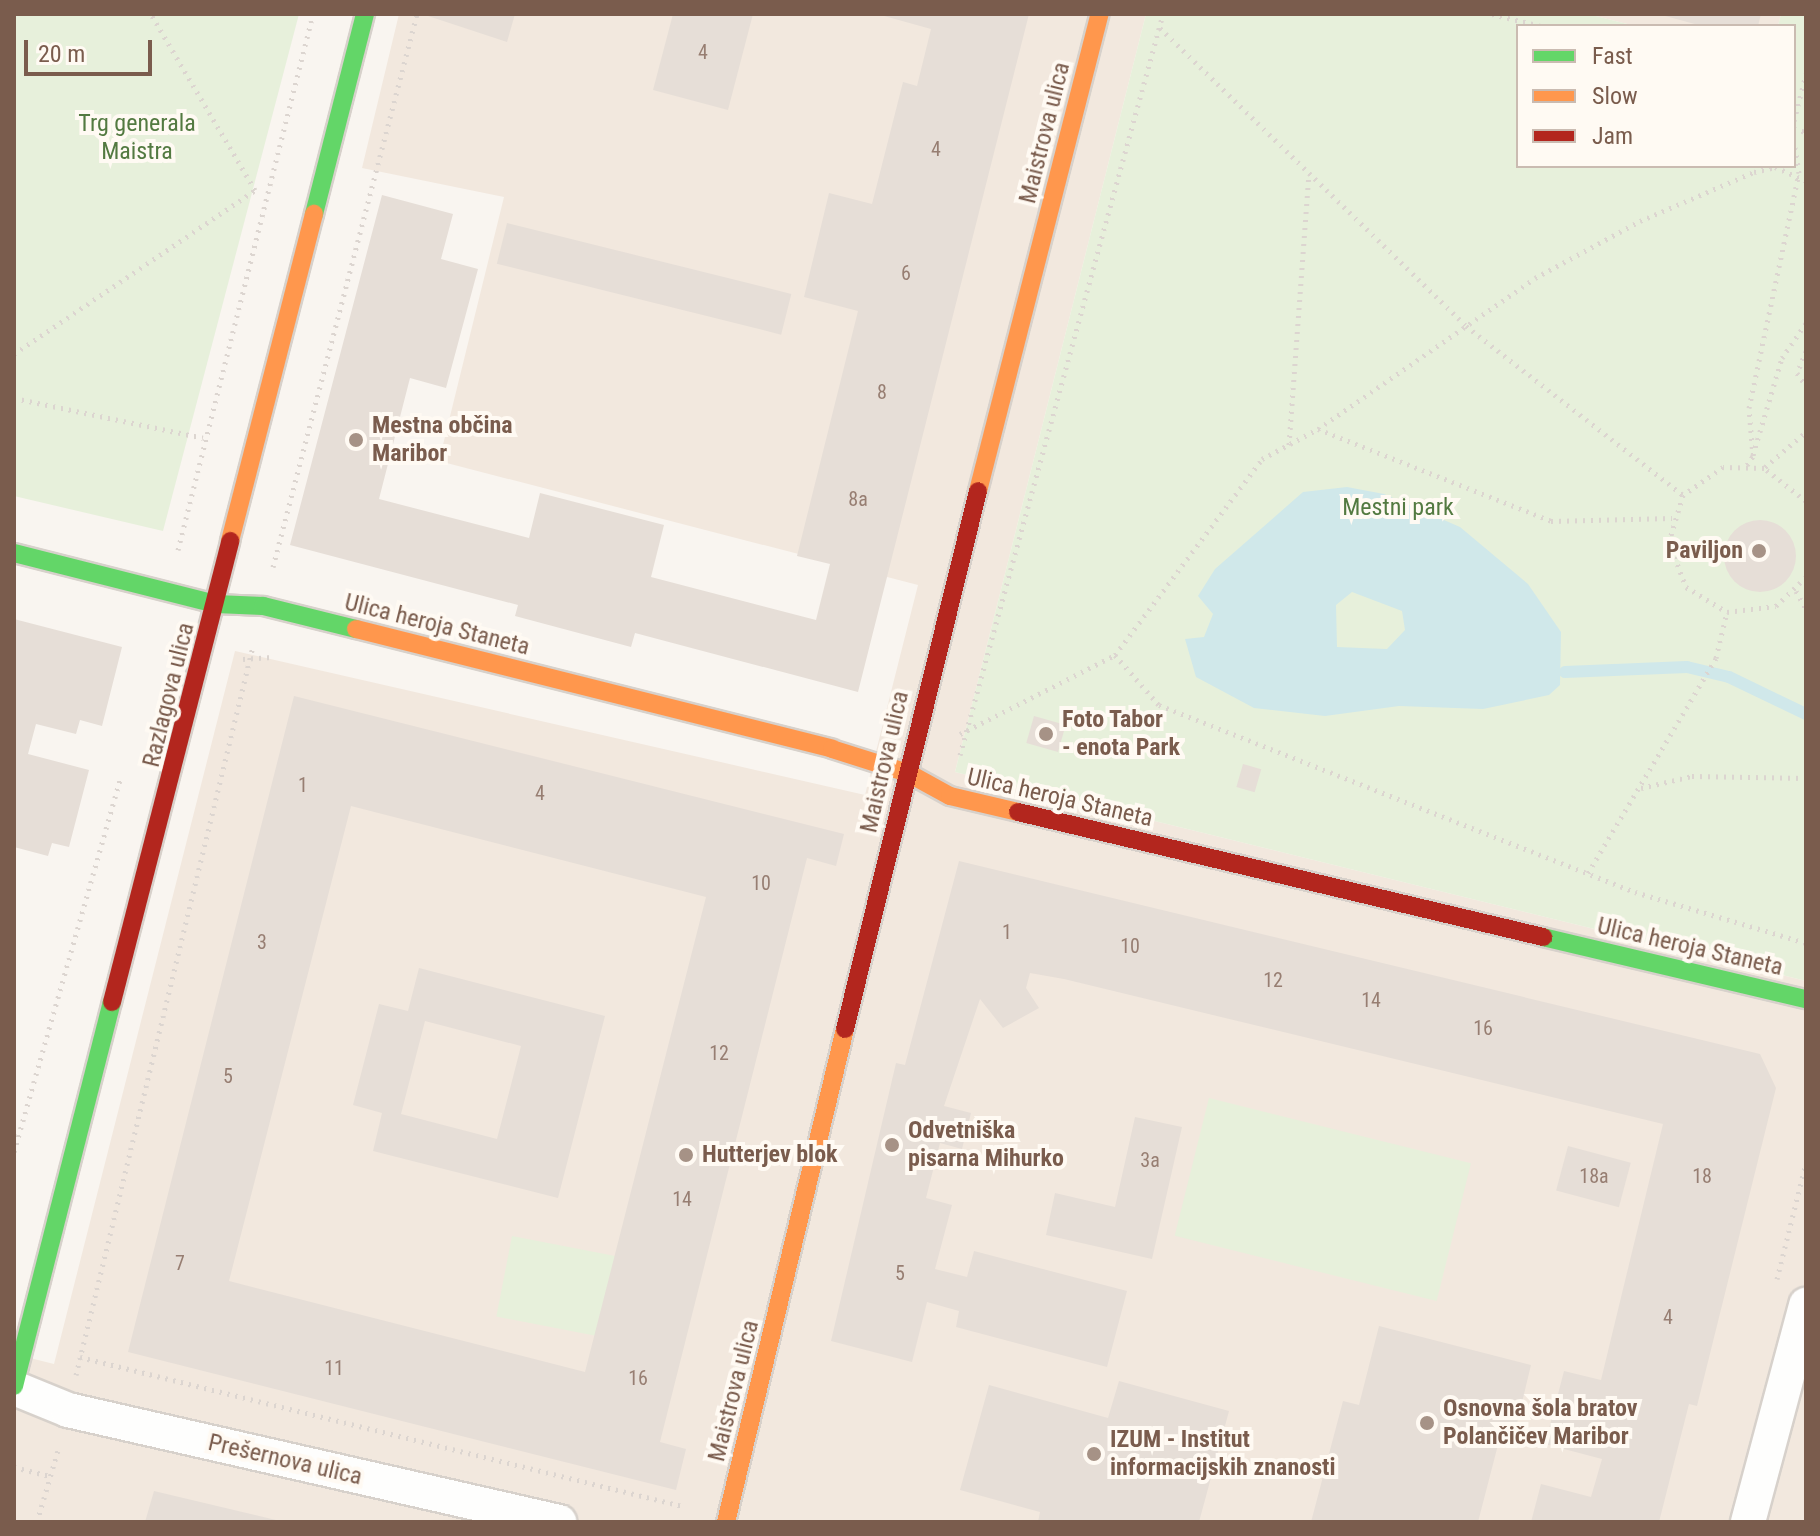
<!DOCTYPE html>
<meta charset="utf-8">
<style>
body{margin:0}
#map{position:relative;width:1820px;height:1536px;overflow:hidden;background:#f9f5f0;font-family:"Roboto Condensed",sans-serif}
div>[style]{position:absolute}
.residential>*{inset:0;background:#f2e8de}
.green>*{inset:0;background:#e7f0db;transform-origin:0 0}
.water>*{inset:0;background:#d0e8ea}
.stream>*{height:12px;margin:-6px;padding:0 6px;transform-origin:6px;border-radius:6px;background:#d0e8ea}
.building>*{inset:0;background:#e6ded7;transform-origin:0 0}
.round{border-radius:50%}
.path>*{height:5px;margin-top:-2.5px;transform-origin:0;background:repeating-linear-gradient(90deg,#dcd5d0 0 2px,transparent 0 8px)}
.roads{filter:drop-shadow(2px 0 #d7d1cb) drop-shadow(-2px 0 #d7d1cb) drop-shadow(0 2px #d7d1cb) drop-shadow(0 -2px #d7d1cb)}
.street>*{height:34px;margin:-17px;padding:0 17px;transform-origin:17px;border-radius:17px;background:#fefefd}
.fast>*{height:18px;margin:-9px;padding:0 9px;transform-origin:9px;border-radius:9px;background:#63d668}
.slow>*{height:18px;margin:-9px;padding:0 9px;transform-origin:9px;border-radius:9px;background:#ff974d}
.jam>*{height:18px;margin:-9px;padding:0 9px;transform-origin:9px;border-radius:9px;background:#b3261e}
.dots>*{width:22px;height:22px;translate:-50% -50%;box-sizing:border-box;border:4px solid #fffaf3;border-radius:50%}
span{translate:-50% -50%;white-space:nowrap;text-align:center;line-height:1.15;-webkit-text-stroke:8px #fffaf3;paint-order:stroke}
.number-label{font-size:20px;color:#977e72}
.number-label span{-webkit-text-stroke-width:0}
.park-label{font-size:24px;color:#537a41}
.street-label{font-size:24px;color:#7a5c4d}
.poi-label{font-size:24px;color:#7a5c4d;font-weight:700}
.left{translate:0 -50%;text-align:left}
.right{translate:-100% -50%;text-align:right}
.frame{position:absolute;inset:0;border:16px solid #7a5c4d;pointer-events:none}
.legend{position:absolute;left:1516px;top:24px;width:280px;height:144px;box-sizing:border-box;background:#fffaf3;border:2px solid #cabbb1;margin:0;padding:10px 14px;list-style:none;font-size:24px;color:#7a5c4d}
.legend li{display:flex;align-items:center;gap:16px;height:40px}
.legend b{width:40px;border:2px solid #cabbb1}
.scale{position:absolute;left:24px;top:40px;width:128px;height:36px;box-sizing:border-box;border:4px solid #7a5c4d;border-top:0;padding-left:10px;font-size:24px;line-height:28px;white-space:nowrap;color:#7a5c4d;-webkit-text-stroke:6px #fffaf3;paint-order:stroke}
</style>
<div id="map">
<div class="residential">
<div style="clip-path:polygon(399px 14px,1146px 14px,955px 772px,1806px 981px,1806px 1522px,14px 1522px,14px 1354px,54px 1364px,235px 651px,865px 795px,918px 585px,439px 461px,504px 197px,362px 168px)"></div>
<div style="clip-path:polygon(1588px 14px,1781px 14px,1778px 26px,1635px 26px)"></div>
</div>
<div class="green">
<div style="clip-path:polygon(14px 14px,299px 14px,163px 531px,14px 496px)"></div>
<div style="clip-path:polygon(1146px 14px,1588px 14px,1635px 26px,1518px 26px,1518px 166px,1794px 166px,1794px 26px,1778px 26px,1781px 14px,1806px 14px,1806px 981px,955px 772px)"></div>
<div style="left:1209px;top:1098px;width:270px;height:142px;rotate:14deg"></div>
<div style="left:512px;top:1236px;width:105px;height:82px;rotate:11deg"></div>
</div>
<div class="water">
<div style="clip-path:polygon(evenodd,1347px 487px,1384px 494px,1460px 527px,1528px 584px,1561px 632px,1560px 685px,1549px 695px,1483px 709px,1399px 706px,1325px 716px,1254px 708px,1196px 677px,1185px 639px,1204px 637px,1213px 614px,1198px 596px,1215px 569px,1303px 492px,1347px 487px,1352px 592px,1402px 611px,1405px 630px,1387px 649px,1337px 647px,1336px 605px,1352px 592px)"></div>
</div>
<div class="stream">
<div style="left:1565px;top:672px;width:122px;rotate:-2.3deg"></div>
<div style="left:1687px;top:667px;width:43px;rotate:13.4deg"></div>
<div style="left:1729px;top:677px;width:85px;rotate:25.7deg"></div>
</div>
<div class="building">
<div style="clip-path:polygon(422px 14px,515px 14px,507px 42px)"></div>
<div style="clip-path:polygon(673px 14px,753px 14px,728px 110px,653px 90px)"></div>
<div style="clip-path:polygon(877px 14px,1029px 14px,858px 692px,635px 633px,631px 647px,515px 616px,518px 605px,290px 545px,382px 195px,453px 214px,441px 259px,478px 269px,446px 388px,410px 378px,379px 499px,529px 538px,540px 493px,664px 525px,651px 577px,816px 620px,830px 564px,797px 556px,858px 311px,804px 297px,829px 193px,872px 204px,903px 82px,917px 86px,931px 29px)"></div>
<div style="clip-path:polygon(1658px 14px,1761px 14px,1758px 26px,1702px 26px)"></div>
<div style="left:507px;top:223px;width:293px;height:42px;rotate:14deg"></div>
<div class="round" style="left:1724px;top:520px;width:72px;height:72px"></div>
<div style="clip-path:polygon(14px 619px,122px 647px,102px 726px,80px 720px,76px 734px,36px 724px,28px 754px,89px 770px,69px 847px,52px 843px,48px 856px,14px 847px)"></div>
<div style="clip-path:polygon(evenodd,294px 696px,844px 834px,836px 866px,807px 858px,660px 1442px,686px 1449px,676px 1490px,128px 1352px,294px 696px,351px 806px,706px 897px,585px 1372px,229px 1281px,351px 806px)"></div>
<div style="left:1034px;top:716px;width:33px;height:28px;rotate:16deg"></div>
<div style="left:1243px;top:764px;width:19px;height:24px;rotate:16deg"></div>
<div style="clip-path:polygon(959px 861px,1760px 1054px,1776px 1088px,1697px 1406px,1689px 1404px,1659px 1522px,1531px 1522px,1541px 1484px,1591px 1497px,1602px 1459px,1545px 1444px,1564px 1371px,1601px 1380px,1663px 1124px,1064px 979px,1030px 973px,1026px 988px,1039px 1008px,1003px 1028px,980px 999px,944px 1106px,971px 1113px,962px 1149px,940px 1143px,926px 1198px,952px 1205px,935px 1269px,967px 1277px,974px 1251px,1127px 1291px,1107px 1367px,956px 1327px,959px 1311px,927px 1302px,912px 1362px,831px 1341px,896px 1063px,905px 1065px)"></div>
<div style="clip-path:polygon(evenodd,419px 968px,605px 1016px,558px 1198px,373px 1151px,382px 1113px,353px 1105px,379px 1004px,408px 1011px,419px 968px,425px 1021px,521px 1046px,497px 1139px,401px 1114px,425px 1021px)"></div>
<div style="clip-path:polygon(1135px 1117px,1182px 1127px,1152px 1259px,1046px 1235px,1055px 1193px,1115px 1207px)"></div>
<div style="left:1568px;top:1146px;width:65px;height:46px;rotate:15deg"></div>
<div style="clip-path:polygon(1379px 1326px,1531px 1365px,1512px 1444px,1499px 1441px,1478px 1522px,1311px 1522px,1343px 1401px,1359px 1405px)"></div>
<div style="clip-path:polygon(1119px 1381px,1229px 1411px,1199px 1522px,1038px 1522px,1040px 1512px,960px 1490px,989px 1385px,1108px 1418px)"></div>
<div style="clip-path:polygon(154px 1491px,280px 1521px,279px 1522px,145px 1522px)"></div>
</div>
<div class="path">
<div style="left:1492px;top:14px;width:50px;rotate:13.8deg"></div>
<div style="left:1160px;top:28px;width:427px;rotate:44.2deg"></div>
<div style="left:1466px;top:326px;width:275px;rotate:37.9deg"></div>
<div style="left:1794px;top:121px;width:49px;rotate:-75.7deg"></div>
<div style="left:1794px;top:129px;width:12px;rotate:14deg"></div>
<div style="left:1806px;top:351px;width:24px;rotate:112deg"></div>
<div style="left:1797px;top:373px;width:16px;rotate:55deg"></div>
<div style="left:14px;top:354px;width:292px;rotate:-34.2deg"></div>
<div style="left:255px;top:190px;width:204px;rotate:-120.6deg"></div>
<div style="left:14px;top:398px;width:193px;rotate:11.9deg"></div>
<div style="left:1318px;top:429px;width:264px;rotate:-34.8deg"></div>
<div style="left:1535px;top:278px;width:119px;rotate:-28.5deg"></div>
<div style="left:1640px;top:221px;width:124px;rotate:-23.3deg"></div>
<div style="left:1754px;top:172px;width:22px;rotate:-13deg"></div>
<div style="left:1775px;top:167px;width:34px;rotate:24deg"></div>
<div style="left:1289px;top:445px;width:272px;rotate:-85.8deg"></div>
<div style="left:1753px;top:455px;width:101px;rotate:-73.4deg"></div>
<div style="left:1782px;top:358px;width:42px;rotate:-55.6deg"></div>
<div style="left:1747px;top:465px;width:11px;rotate:-56deg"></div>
<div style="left:1753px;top:456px;width:48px;rotate:-94.8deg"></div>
<div style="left:1749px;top:408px;width:240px;rotate:-78deg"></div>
<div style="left:1799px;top:173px;width:32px;rotate:-99deg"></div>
<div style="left:1765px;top:467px;width:54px;rotate:-40.5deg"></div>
<div style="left:1806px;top:501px;width:53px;rotate:-141.8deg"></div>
<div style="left:1764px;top:468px;width:41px;rotate:-178.6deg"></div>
<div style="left:1723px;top:467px;width:49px;rotate:145deg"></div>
<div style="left:1683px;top:495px;width:49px;rotate:106.6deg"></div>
<div style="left:1669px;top:542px;width:48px;rotate:69.3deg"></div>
<div style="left:1686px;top:587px;width:48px;rotate:31.4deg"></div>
<div style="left:1727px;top:612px;width:49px;rotate:-7deg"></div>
<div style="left:1776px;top:606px;width:42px;rotate:-44deg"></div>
<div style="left:178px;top:550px;width:553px;rotate:-75.86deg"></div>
<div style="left:273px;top:567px;width:571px;rotate:-75.4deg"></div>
<div style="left:1796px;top:591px;width:21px;rotate:61deg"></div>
<div style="left:1115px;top:655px;width:67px;rotate:48.7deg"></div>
<div style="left:1159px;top:705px;width:511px;rotate:21.45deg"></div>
<div style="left:1635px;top:892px;width:178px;rotate:16.6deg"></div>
<div style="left:243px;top:659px;width:29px;rotate:-4deg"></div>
<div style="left:960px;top:734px;width:174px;rotate:-27deg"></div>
<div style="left:1115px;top:655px;width:245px;rotate:-53.1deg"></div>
<div style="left:1262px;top:459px;width:64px;rotate:-28.2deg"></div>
<div style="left:1318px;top:429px;width:251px;rotate:21.5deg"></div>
<div style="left:1551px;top:521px;width:121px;rotate:-1.4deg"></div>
<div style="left:960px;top:755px;width:768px;rotate:-74.68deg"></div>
<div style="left:1641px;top:788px;width:52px;rotate:-13.2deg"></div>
<div style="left:1692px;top:776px;width:114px;rotate:1deg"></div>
<div style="left:1588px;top:873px;width:250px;rotate:-59.2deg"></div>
<div style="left:1716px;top:658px;width:47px;rotate:-76.6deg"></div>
<div style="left:14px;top:1152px;width:387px;rotate:-74.1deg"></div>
<div style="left:1777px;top:1279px;width:120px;rotate:-76deg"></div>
<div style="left:80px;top:1357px;width:620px;rotate:13.9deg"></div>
<div style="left:76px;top:1375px;width:750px;rotate:-76.35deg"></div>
<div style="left:14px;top:1467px;width:36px;rotate:14deg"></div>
<div style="left:37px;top:1522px;width:78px;rotate:-73.7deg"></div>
</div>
<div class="roads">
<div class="street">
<div style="left:14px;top:1388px;width:58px;rotate:22.2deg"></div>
<div style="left:68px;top:1410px;width:504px;rotate:12.85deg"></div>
<div style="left:1748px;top:1522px;width:225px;rotate:-75deg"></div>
</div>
<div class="fast">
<div style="left:314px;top:214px;width:206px;rotate:-75.7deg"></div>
<div style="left:14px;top:553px;width:208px;rotate:14.2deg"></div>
<div style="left:216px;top:604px;width:47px;rotate:2.4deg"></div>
<div style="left:263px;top:606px;width:96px;rotate:13.9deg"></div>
<div style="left:1543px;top:937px;width:270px;rotate:13.3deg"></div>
<div style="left:14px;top:1386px;width:396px;rotate:-75.7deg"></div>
</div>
<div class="slow">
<div style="left:978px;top:491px;width:492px;rotate:-75.7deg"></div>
<div style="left:230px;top:541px;width:338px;rotate:-75.6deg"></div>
<div style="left:356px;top:629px;width:491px;rotate:14.1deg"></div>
<div style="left:832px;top:749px;width:80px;rotate:17.5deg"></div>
<div style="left:908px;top:773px;width:48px;rotate:28.7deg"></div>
<div style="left:950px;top:796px;width:70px;rotate:13.2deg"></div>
<div style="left:726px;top:1522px;width:507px;rotate:-76.43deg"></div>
</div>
<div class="jam">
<div style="left:1018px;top:812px;width:540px;rotate:13.39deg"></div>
<div style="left:112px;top:1002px;width:476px;rotate:-75.6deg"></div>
<div style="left:845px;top:1029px;width:554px;rotate:-76.11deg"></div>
</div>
</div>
<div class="dots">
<div style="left:356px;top:440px;background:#a69286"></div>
<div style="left:1759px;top:551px;background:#a69286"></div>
<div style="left:1046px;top:734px;background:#a69286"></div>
<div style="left:892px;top:1145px;background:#a69286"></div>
<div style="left:686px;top:1155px;background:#a69286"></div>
<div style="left:1427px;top:1423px;background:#a69286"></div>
<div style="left:1094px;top:1454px;background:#a69286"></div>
</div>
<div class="number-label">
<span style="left:703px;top:52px">4</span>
<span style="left:936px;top:149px">4</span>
<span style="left:906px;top:273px">6</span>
<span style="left:882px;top:392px">8</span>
<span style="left:858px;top:499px">8a</span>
<span style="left:303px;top:785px">1</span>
<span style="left:540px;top:793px">4</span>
<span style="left:761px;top:883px">10</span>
<span style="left:1007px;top:932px">1</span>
<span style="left:262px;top:942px">3</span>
<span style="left:1130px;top:946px">10</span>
<span style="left:1273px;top:980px">12</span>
<span style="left:1371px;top:1000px">14</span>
<span style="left:1483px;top:1028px">16</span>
<span style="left:719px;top:1053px">12</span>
<span style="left:228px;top:1076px">5</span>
<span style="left:1150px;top:1160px">3a</span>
<span style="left:1594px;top:1176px">18a</span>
<span style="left:1702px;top:1176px">18</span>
<span style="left:682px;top:1199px">14</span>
<span style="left:180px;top:1263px">7</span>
<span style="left:900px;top:1273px">5</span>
<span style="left:1668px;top:1317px">4</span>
<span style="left:334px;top:1368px">11</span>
<span style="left:638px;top:1378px">16</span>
</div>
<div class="park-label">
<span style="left:137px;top:138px">Trg generala<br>Maistra</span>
<span style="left:1398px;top:508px">Mestni park</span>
</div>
<div class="street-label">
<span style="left:1045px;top:133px;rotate:-76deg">Maistrova ulica</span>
<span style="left:437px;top:625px;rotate:14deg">Ulica heroja Staneta</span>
<span style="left:169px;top:695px;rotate:-76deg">Razlagova ulica</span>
<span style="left:885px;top:762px;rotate:-77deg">Maistrova ulica</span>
<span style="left:1060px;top:798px;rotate:13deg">Ulica heroja Staneta</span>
<span style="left:1690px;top:947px;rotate:13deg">Ulica heroja Staneta</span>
<span style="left:734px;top:1391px;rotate:-76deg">Maistrova ulica</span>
<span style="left:285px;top:1460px;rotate:13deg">Prešernova ulica</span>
</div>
<div class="poi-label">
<span class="left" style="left:372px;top:440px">Mestna občina<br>Maribor</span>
<span class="right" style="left:1743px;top:551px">Paviljon</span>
<span class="left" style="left:1062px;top:734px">Foto Tabor<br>- enota Park</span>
<span class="left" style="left:908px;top:1145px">Odvetniška<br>pisarna Mihurko</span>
<span class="left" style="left:702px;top:1155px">Hutterjev blok</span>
<span class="left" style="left:1443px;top:1423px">Osnovna šola bratov<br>Polančičev Maribor</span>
<span class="left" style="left:1110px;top:1454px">IZUM - Institut<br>informacijskih znanosti</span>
</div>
<div class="frame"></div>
<ul class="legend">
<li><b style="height:10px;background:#63d668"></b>Fast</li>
<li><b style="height:10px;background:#ff974d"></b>Slow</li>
<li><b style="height:10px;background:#b3261e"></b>Jam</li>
</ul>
<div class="scale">20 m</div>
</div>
